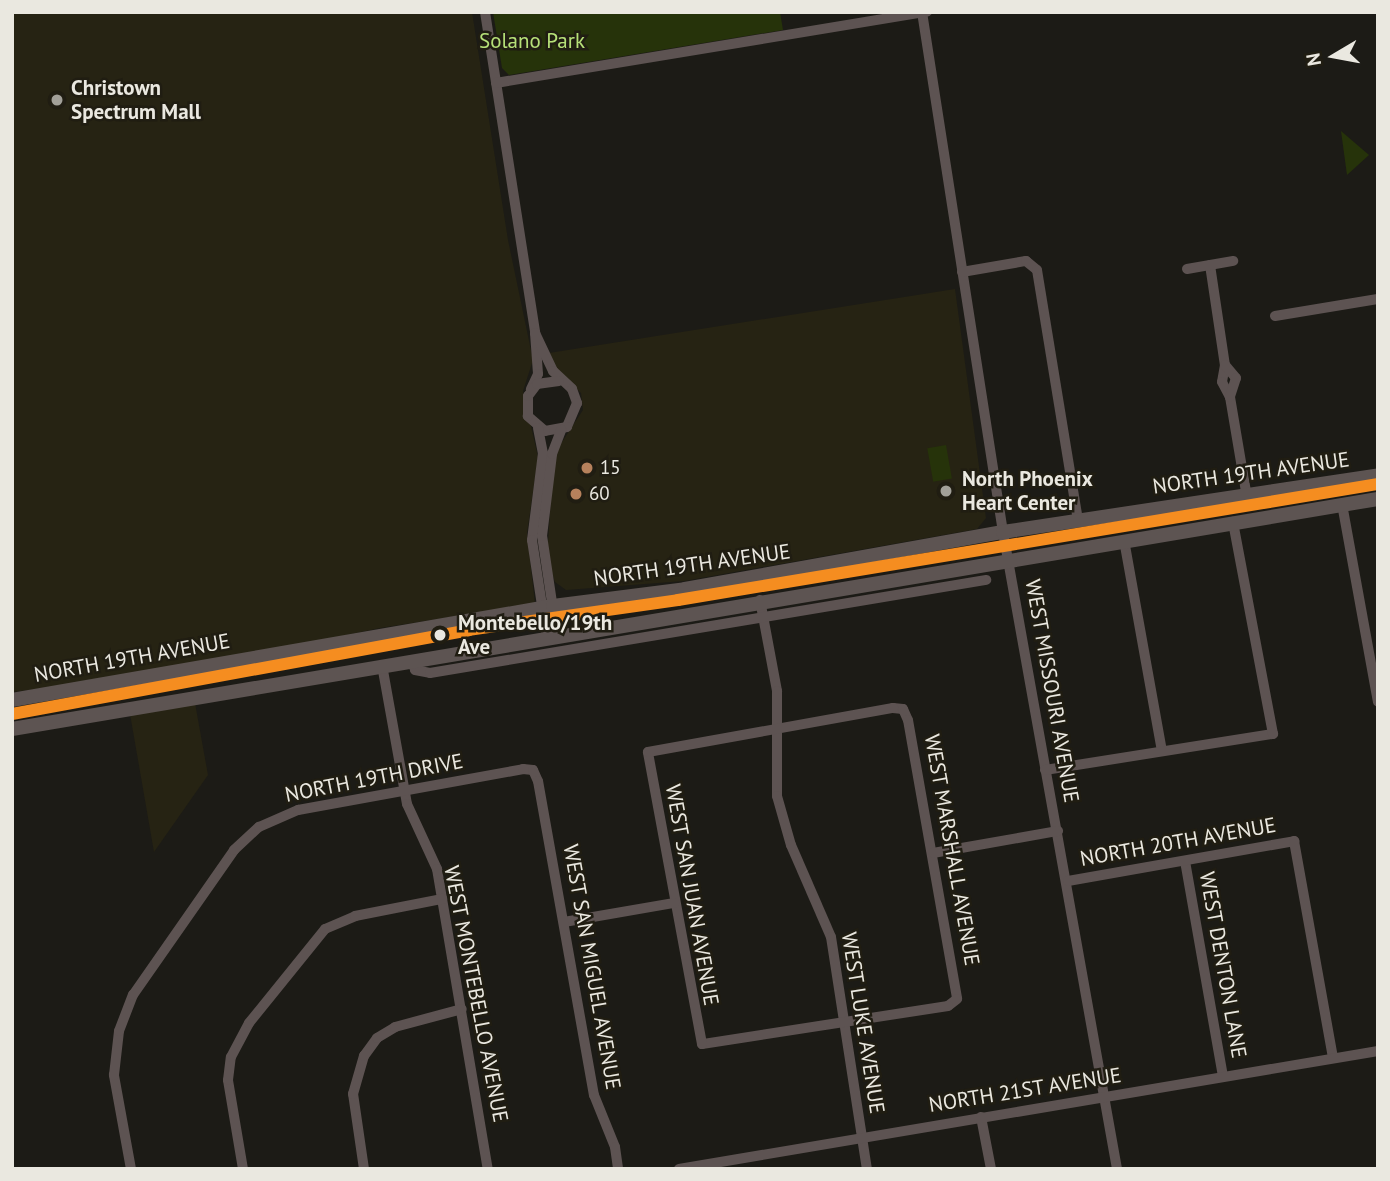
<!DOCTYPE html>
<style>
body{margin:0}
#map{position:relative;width:1390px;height:1181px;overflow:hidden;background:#1c1b16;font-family:"PT Sans",sans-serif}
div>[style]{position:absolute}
.built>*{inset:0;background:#262313}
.green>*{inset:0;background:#26330a;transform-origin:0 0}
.minor>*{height:10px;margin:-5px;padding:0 5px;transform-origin:5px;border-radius:5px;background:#5d5352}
.major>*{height:14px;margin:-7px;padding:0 7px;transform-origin:7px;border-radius:7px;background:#5d5452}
.rail-1>*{height:12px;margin:-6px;padding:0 6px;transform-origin:6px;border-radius:6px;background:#f58d20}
.dots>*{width:19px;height:19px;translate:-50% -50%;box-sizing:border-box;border:4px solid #201d12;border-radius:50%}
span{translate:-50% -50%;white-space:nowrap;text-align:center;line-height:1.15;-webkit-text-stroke:5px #201d12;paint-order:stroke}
.bus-label{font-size:19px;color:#eae8e0}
.left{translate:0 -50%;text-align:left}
.park-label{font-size:21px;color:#b6e078}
.poi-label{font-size:21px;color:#eae8e0;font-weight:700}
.street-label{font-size:21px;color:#eae8e0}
.stop-label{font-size:21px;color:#eae8e0;font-weight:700}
.frame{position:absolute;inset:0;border:14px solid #eae8e0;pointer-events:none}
.north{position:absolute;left:1299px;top:21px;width:70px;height:70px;-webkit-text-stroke:5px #201d12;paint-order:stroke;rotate:260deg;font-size:19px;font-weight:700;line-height:28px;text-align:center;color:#eae8e0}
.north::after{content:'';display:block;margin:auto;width:24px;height:32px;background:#eae8e0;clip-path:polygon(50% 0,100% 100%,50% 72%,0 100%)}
</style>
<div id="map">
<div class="built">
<div style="clip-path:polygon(12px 12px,472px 12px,508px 240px,533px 360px,523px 391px,538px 457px,527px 533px,535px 604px,380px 628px,154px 675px,12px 692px)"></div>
<div style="clip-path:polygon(955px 289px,986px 518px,977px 529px,684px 581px,566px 590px,555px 582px,547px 558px,553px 467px,560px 445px,583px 410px,581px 393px,555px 367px,549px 353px)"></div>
<div style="clip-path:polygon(195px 703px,208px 775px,154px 852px,130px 714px)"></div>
</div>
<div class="green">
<div style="clip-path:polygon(493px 12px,780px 12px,783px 30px,509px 75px,502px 68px)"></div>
<div style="clip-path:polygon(1341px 131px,1369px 155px,1347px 175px)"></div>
<div style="left:946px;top:445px;width:34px;height:19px;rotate:80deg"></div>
</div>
<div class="minor">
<div style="left:485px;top:12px;width:325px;rotate:81.1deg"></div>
<div style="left:535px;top:333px;width:41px;rotate:85.8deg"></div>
<div style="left:538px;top:374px;width:17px;rotate:115deg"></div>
<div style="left:922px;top:12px;width:526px;rotate:81.15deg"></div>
<div style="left:1003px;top:532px;width:647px;rotate:79.85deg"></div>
<div style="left:496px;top:83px;width:437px;rotate:-9.4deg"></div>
<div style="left:1210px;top:265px;width:101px;rotate:81.5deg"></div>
<div style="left:1225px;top:365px;width:17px;rotate:100deg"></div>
<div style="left:1222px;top:382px;width:17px;rotate:62deg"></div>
<div style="left:1230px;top:397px;width:101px;rotate:80.4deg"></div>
<div style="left:1187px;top:269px;width:47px;rotate:-9.9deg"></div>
<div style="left:962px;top:272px;width:65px;rotate:-9.8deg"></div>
<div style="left:1026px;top:261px;width:14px;rotate:39deg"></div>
<div style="left:1037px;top:270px;width:253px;rotate:80.7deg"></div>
<div style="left:1275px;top:316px;width:104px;rotate:-9.4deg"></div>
<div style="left:535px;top:333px;width:42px;rotate:64.7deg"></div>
<div style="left:553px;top:371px;width:26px;rotate:43deg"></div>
<div style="left:572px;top:389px;width:15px;rotate:70deg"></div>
<div style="left:577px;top:403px;width:26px;rotate:113deg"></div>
<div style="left:567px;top:427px;width:22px;rotate:170deg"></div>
<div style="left:545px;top:431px;width:23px;rotate:-139deg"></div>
<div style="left:528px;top:416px;width:20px;rotate:-90deg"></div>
<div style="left:528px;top:396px;width:15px;rotate:-53deg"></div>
<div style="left:537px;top:384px;width:22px;rotate:-8deg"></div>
<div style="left:1225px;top:365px;width:17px;rotate:50deg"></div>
<div style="left:1236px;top:378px;width:20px;rotate:108deg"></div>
<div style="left:538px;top:428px;width:25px;rotate:79deg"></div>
<div style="left:543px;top:453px;width:88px;rotate:97.2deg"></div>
<div style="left:532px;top:540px;width:99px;rotate:81.3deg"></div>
<div style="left:1342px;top:504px;width:201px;rotate:79.7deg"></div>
<div style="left:1124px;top:540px;width:214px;rotate:79.8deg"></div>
<div style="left:760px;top:600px;width:93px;rotate:79.4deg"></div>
<div style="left:777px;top:691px;width:105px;rotate:90deg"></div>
<div style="left:777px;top:796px;width:51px;rotate:74.1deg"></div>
<div style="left:791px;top:845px;width:100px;rotate:66.5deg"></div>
<div style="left:831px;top:937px;width:235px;rotate:81.2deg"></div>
<div style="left:557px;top:636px;width:101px;rotate:-98.5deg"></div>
<div style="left:542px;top:536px;width:83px;rotate:-83deg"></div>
<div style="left:552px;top:454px;width:26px;rotate:-69deg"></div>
<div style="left:412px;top:660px;width:10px;rotate:73deg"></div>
<div style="left:415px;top:670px;width:15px;rotate:11deg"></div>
<div style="left:430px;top:673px;width:564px;rotate:-9.5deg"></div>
<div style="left:382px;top:665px;width:141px;rotate:79.8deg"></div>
<div style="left:407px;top:804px;width:72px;rotate:65.2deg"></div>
<div style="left:437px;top:869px;width:304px;rotate:80.4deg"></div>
<div style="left:893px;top:708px;width:10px;rotate:6deg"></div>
<div style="left:903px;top:709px;width:12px;rotate:66deg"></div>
<div style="left:908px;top:720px;width:283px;rotate:80deg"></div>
<div style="left:957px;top:999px;width:11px;rotate:142deg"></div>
<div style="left:948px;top:1006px;width:249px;rotate:171.2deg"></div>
<div style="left:702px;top:1044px;width:297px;rotate:-100.5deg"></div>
<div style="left:648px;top:752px;width:249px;rotate:-10.2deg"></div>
<div style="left:1045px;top:770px;width:231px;rotate:-9deg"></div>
<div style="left:1273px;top:734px;width:216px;rotate:-100.7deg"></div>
<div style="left:933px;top:853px;width:127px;rotate:-10deg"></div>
<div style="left:1185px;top:861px;width:218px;rotate:80deg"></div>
<div style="left:1068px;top:881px;width:230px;rotate:-10deg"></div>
<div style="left:1294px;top:841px;width:219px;rotate:79.8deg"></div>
<div style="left:564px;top:922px;width:112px;rotate:-9.8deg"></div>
<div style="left:981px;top:1117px;width:53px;rotate:79.1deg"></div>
<div style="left:131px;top:1169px;width:96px;rotate:-100.3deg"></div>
<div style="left:114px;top:1075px;width:44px;rotate:-83.5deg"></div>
<div style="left:119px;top:1031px;width:39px;rotate:-69deg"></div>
<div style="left:133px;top:995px;width:177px;rotate:-55.1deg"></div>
<div style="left:234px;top:850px;width:34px;rotate:-43deg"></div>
<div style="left:259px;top:827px;width:43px;rotate:-23.6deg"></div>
<div style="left:298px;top:810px;width:229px;rotate:-10.3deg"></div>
<div style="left:523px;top:769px;width:10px;rotate:6deg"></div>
<div style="left:533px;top:770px;width:12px;rotate:66deg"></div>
<div style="left:538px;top:781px;width:319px;rotate:79.9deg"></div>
<div style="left:594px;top:1095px;width:56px;rotate:68deg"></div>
<div style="left:615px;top:1147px;width:22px;rotate:82deg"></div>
<div style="left:243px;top:1169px;width:90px;rotate:-99.6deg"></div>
<div style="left:228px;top:1080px;width:23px;rotate:-83deg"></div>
<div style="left:231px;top:1057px;width:38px;rotate:-62deg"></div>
<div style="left:249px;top:1023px;width:121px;rotate:-51deg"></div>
<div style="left:325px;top:929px;width:33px;rotate:-23deg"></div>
<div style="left:355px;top:916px;width:89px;rotate:-11.1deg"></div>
<div style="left:364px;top:1169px;width:76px;rotate:-98.3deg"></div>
<div style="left:353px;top:1094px;width:40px;rotate:-74deg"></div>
<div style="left:364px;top:1056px;width:22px;rotate:-54deg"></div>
<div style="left:377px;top:1038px;width:21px;rotate:-31deg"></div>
<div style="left:395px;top:1027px;width:69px;rotate:-15deg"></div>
<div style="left:679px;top:1169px;width:709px;rotate:-9.58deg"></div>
</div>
<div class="major">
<div style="left:12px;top:700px;width:549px;rotate:-9.86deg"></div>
<div style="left:553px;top:606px;width:133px;rotate:-7.3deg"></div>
<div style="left:685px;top:589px;width:323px;rotate:-10.2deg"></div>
<div style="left:1003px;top:532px;width:379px;rotate:-8.6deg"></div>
<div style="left:12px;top:729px;width:1385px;rotate:-9.56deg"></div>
</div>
<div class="rail-1">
<div style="left:12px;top:714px;width:464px;rotate:-10.4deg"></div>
<div style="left:468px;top:630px;width:212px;rotate:-8.1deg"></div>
<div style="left:678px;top:600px;width:710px;rotate:-9.41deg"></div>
</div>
<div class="dots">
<div style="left:57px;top:100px;background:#a2a099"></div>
<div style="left:587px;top:468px;background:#b6815c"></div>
<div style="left:946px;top:491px;background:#a2a099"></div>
<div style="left:576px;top:494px;background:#b6815c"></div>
<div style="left:440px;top:635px;background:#eae8e0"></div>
</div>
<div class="bus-label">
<span class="left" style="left:600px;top:468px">15</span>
<span class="left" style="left:589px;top:494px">60</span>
</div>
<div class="park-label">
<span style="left:532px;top:41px">Solano Park</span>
</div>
<div class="poi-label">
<span class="left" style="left:71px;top:100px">Christown<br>Spectrum Mall</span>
<span class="left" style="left:962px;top:491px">North Phoenix<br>Heart Center</span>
</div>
<div class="street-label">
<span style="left:1251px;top:473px;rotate:-8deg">NORTH 19TH AVENUE</span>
<span style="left:692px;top:565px;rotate:-8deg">NORTH 19TH AVENUE</span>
<span style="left:132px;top:658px;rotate:-10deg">NORTH 19TH AVENUE</span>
<span style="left:1052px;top:691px;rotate:80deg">WEST MISSOURI AVENUE</span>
<span style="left:374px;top:778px;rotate:-11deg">NORTH 19TH DRIVE</span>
<span style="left:1178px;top:842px;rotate:-10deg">NORTH 20TH AVENUE</span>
<span style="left:952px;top:850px;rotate:80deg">WEST MARSHALL AVENUE</span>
<span style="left:692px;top:895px;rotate:80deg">WEST SAN JUAN AVENUE</span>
<span style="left:1223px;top:965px;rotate:80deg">WEST DENTON LANE</span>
<span style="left:592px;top:967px;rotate:80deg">WEST SAN MIGUEL AVENUE</span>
<span style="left:476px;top:994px;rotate:79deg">WEST MONTEBELLO AVENUE</span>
<span style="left:863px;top:1023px;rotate:81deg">WEST LUKE AVENUE</span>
<span style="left:1025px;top:1090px;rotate:-9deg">NORTH 21ST AVENUE</span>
</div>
<div class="stop-label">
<span class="left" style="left:458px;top:635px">Montebello/19th<br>Ave</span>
</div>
<div class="frame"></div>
<div class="north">N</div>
</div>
